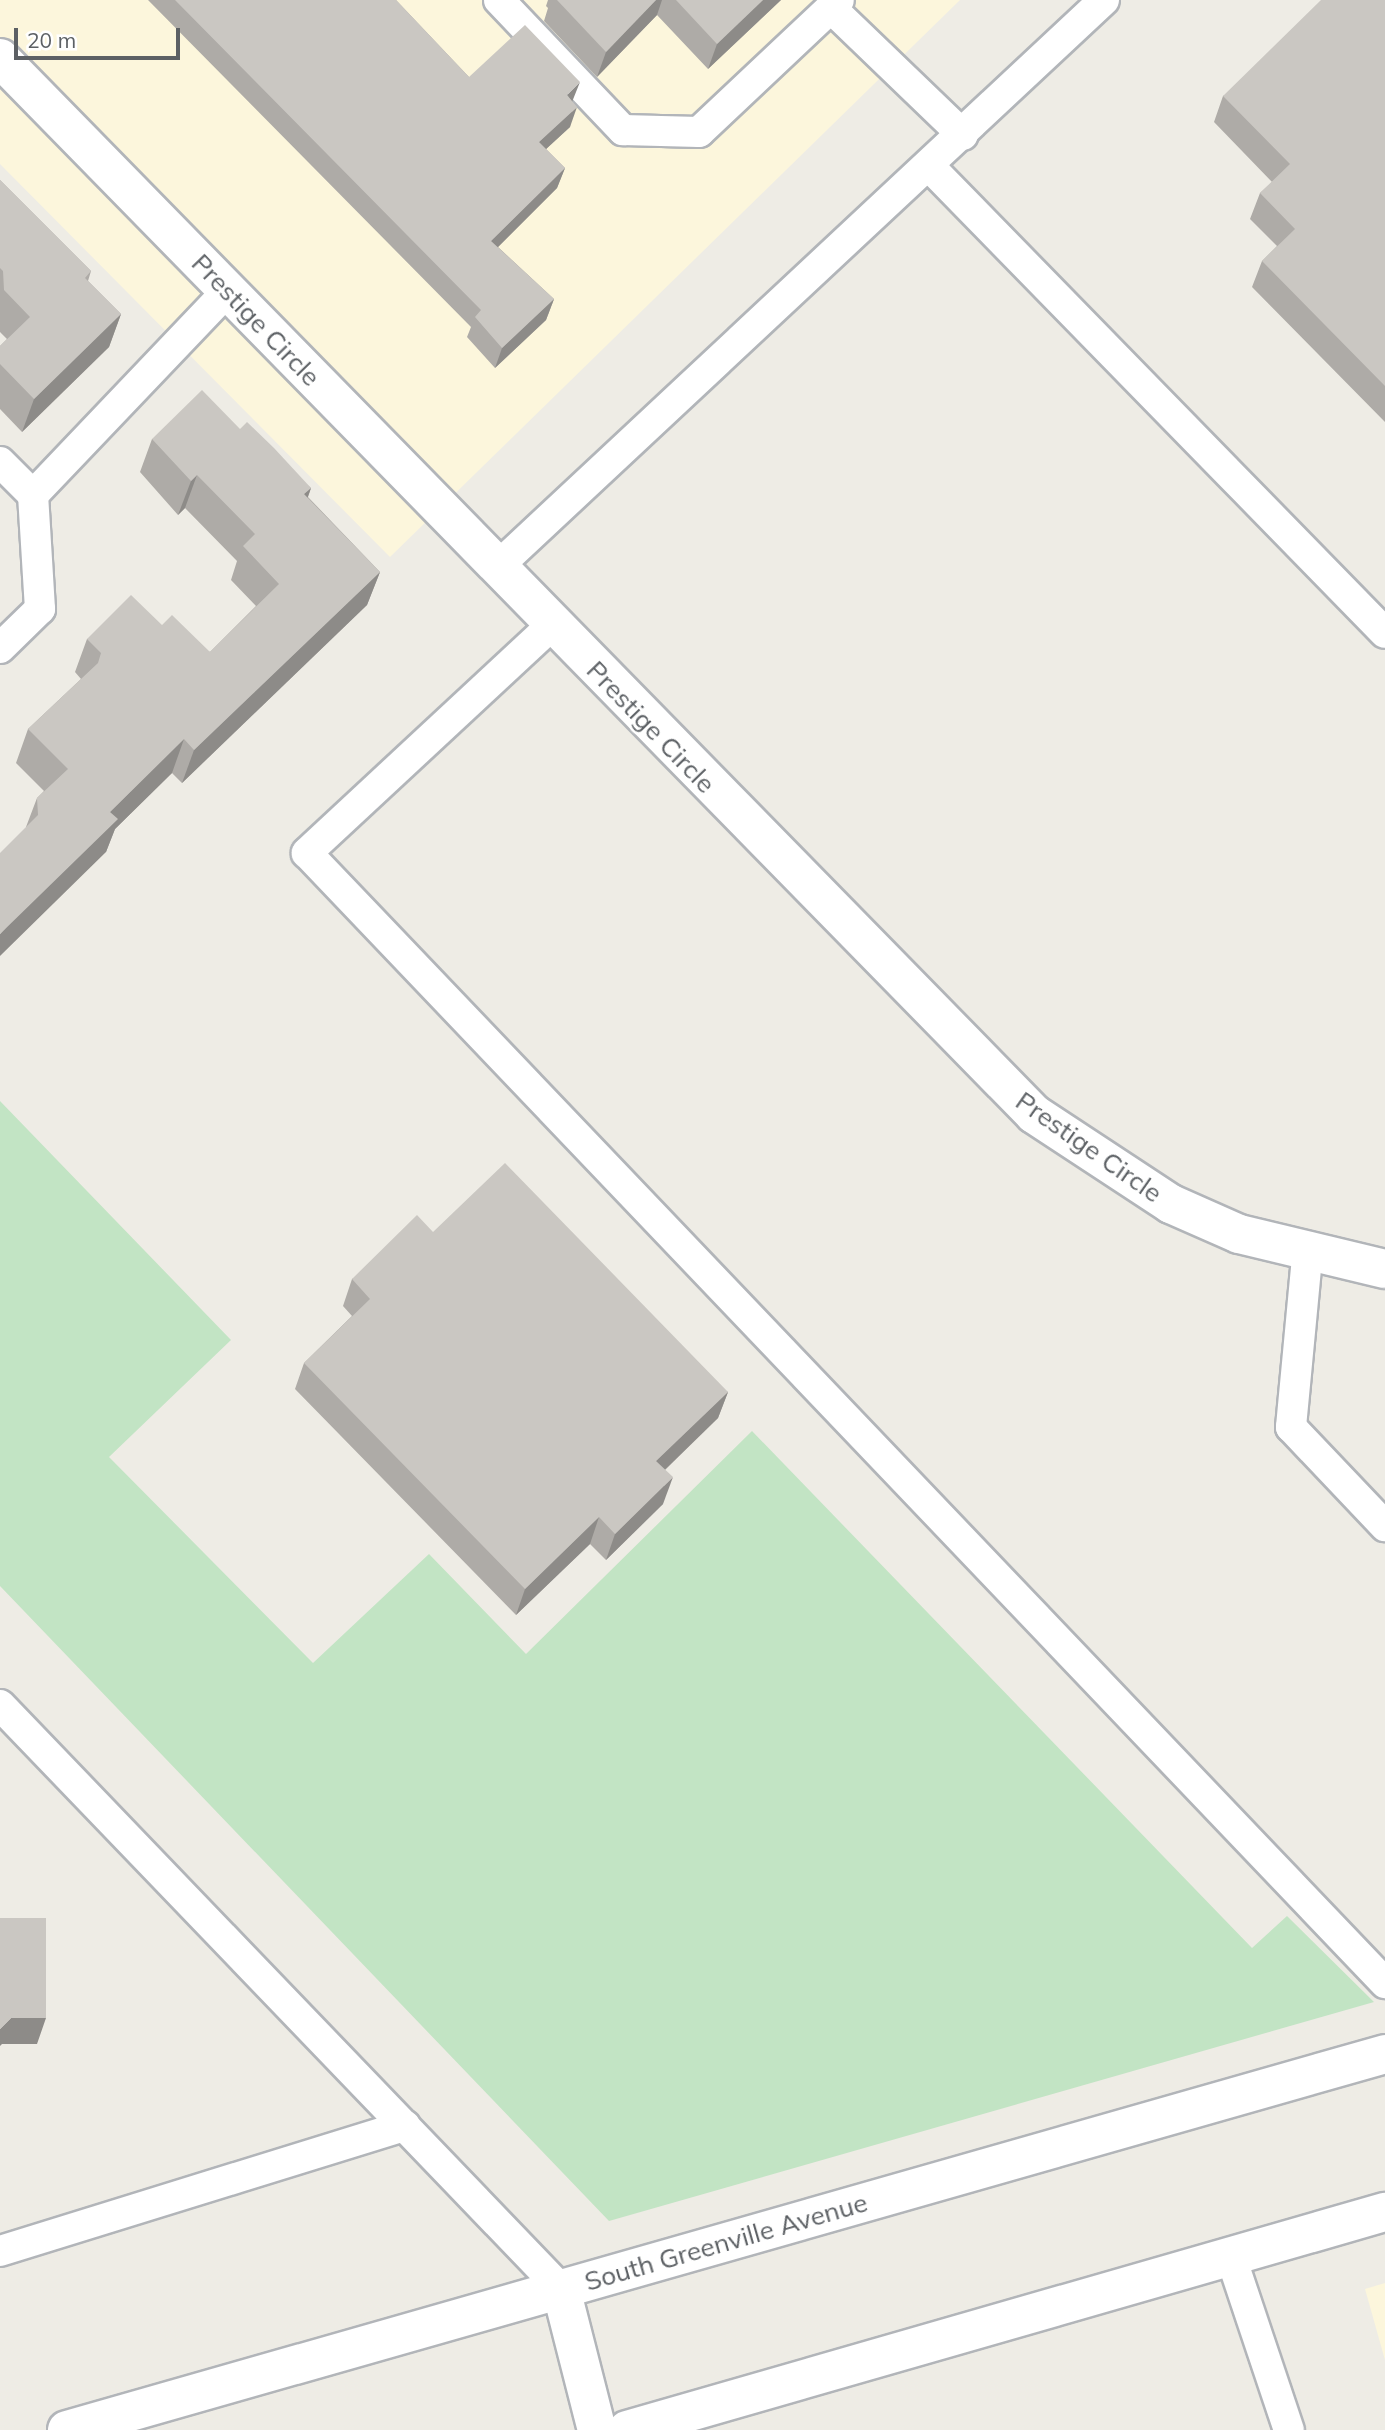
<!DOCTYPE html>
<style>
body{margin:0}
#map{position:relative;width:1385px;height:2430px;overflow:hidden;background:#eeece5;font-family:Mulish,sans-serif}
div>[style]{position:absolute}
.commercial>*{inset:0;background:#fcf6dc}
.green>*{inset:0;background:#c2e4c4}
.roads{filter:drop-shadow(2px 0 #b2b5b9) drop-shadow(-2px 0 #b2b5b9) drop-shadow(0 2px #b2b5b9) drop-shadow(0 -2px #b2b5b9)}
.lane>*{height:30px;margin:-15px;padding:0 15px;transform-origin:15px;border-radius:15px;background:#fff}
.secondary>*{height:38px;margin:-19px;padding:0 19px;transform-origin:19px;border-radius:19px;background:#fff}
.wall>*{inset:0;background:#aeaba7}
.shaded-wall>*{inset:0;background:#8d8b88}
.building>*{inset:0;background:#cac7c2}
span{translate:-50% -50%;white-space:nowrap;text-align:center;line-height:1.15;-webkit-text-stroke:5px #fff;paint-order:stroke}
.street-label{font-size:26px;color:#5c6064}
.scale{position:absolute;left:14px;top:28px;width:166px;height:32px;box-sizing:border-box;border:4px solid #5c6064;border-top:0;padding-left:9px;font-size:21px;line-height:24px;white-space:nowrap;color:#5c6064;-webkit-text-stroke:5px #fff;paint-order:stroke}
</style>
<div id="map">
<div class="commercial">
<div style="clip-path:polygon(0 0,960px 0,390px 557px,0 164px)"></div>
<div style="clip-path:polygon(1385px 2283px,1385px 2360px,1365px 2289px)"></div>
</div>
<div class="green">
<div style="clip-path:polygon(0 1101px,231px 1340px,109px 1457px,313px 1663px,429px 1554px,526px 1654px,752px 1431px,1252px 1948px,1287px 1916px,1374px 2002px,609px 2221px,0 1586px)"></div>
</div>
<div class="roads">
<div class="lane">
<div style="left:499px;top:0;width:180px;rotate:46.4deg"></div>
<div style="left:623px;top:130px;width:76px;rotate:1.5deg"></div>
<div style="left:699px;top:132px;width:192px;rotate:-43.3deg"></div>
<div style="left:831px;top:8px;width:183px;rotate:43.9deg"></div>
<div style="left:930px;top:167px;width:651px;rotate:45.68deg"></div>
<div style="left:0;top:462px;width:47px;rotate:45deg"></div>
<div style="left:496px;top:568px;width:832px;rotate:-43.05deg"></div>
<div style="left:552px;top:625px;width:335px;rotate:137.1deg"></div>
<div style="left:307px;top:853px;width:1562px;rotate:46.35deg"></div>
<div style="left:0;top:648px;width:56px;rotate:-44.3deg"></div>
<div style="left:40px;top:609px;width:114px;rotate:-93.5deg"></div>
<div style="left:33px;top:495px;width:282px;rotate:-46.4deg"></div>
<div style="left:1308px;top:1247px;width:181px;rotate:95.4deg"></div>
<div style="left:1291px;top:1427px;width:137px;rotate:46.5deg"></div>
<div style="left:0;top:1705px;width:810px;rotate:46.15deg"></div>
<div style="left:0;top:2251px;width:424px;rotate:-17.2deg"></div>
<div style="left:1231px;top:2257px;width:182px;rotate:71.5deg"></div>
</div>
<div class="secondary">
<div style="left:0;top:58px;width:1478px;rotate:45.6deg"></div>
<div style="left:1034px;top:1114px;width:164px;rotate:33.3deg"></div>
<div style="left:1171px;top:1204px;width:74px;rotate:23.8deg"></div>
<div style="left:1239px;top:1234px;width:150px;rotate:13.5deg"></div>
<div style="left:561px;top:2289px;width:146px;rotate:75.7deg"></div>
<div style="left:67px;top:2430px;width:1371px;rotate:-15.92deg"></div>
<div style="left:627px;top:2430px;width:789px;rotate:-16.05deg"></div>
</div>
</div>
<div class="wall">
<div style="clip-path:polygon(148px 0,396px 0,469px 77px,573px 102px,570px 127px,546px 149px,565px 168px,557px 188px,498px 247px,554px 299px,546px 320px,495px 368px,467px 337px,471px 327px)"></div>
<div style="clip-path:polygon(548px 0,781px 0,708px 69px,657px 15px,597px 77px,544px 21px,548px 8px,546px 6px)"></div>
<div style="clip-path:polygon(1385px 0,1385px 422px,1252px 287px,1262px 261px,1277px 246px,1250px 219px,1260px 193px,1272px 182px,1214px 122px,1223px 96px)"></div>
<div style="clip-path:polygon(0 180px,91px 271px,88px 281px,121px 314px,109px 347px,22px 432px,0 409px,0 346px,7px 339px,0 332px)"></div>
<div style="clip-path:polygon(240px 429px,311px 488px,308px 497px,380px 572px,367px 605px,182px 783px,172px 773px,115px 829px,106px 852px,26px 827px,37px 798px,44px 791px,16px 763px,28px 729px,81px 679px,75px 672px,87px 639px,162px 625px,210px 652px,256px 606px,231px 580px,237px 561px,185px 508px,178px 515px,140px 472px,152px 439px)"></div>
<div style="clip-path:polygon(433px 1232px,728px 1392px,718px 1418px,665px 1470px,663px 1504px,606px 1560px,590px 1544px,516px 1615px,295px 1389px,304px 1363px,352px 1316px,343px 1306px,352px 1279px)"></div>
</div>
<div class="shaded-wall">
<div style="clip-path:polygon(656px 0,662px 0,657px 15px,597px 77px,606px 52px)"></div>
<div style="clip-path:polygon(763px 0,781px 0,708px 69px,717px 44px)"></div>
<div style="clip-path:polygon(580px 82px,572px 102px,567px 95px)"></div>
<div style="clip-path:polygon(577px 107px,570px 127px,532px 162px,539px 142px)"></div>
<div style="clip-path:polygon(565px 168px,557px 188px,484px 261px,491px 241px)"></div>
<div style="clip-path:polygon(554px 299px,546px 320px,495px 368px,502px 348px)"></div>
<div style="clip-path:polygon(121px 314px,109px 347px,22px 432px,34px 399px)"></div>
<div style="clip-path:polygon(197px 475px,185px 508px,178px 515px,191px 481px)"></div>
<div style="clip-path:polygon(311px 488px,299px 521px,304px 494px)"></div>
<div style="clip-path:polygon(380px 572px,367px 605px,182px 783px,194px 750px)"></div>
<div style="clip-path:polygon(184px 739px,172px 773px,115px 829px,106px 852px,0 956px,0 934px,110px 812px)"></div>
<div style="clip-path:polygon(728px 1392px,718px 1418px,647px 1487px,656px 1461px)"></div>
<div style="clip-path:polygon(673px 1477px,663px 1504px,606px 1560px,615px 1534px)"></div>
<div style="clip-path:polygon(599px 1517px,590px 1544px,516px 1615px,525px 1589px)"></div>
<div style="clip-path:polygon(11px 2018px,46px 2018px,37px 2044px,2px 2044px,0 2046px,0 2029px)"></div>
</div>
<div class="building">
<div style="clip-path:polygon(175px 0,396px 0,469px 77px,525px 25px,580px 82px,567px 95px,577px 107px,539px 142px,565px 168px,491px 241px,554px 299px,502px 348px,475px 317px,481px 310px)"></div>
<div style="clip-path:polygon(557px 0,656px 0,606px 52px)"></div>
<div style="clip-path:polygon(676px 0,763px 0,717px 44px)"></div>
<div style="clip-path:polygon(1321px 0,1385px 0,1385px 386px,1262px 261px,1295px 229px,1260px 193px,1290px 164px,1223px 96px)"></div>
<div style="clip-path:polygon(0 180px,91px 271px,85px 278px,121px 314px,34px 399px,0 364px,0 346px,30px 317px,4px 290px,3px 271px,0 268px)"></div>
<div style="clip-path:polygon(202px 390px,240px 429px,247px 422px,274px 448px,311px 488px,304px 494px,380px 572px,194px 750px,184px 739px,110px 812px,118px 819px,0 934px,0 853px,38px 815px,37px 798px,68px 769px,28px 729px,98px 663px,101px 653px,87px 639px,131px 595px,162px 625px,172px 615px,210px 652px,279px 584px,243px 546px,255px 534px,197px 475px,191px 481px,152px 439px)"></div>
<div style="clip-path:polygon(505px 1163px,728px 1392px,656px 1461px,673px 1477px,615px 1534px,599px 1517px,525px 1589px,304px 1363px,370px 1299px,352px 1279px,417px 1215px,433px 1232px)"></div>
<div style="clip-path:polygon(0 1887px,0 1918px,46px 1918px,46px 2018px,11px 2018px,0 2029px)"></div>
</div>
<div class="street-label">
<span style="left:256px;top:320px;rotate:46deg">Prestige Circle</span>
<span style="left:651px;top:727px;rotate:46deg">Prestige Circle</span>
<span style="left:1089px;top:1147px;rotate:35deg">Prestige Circle</span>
<span style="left:726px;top:2242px;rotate:-16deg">South Greenville Avenue</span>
</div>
<div class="scale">20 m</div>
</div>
